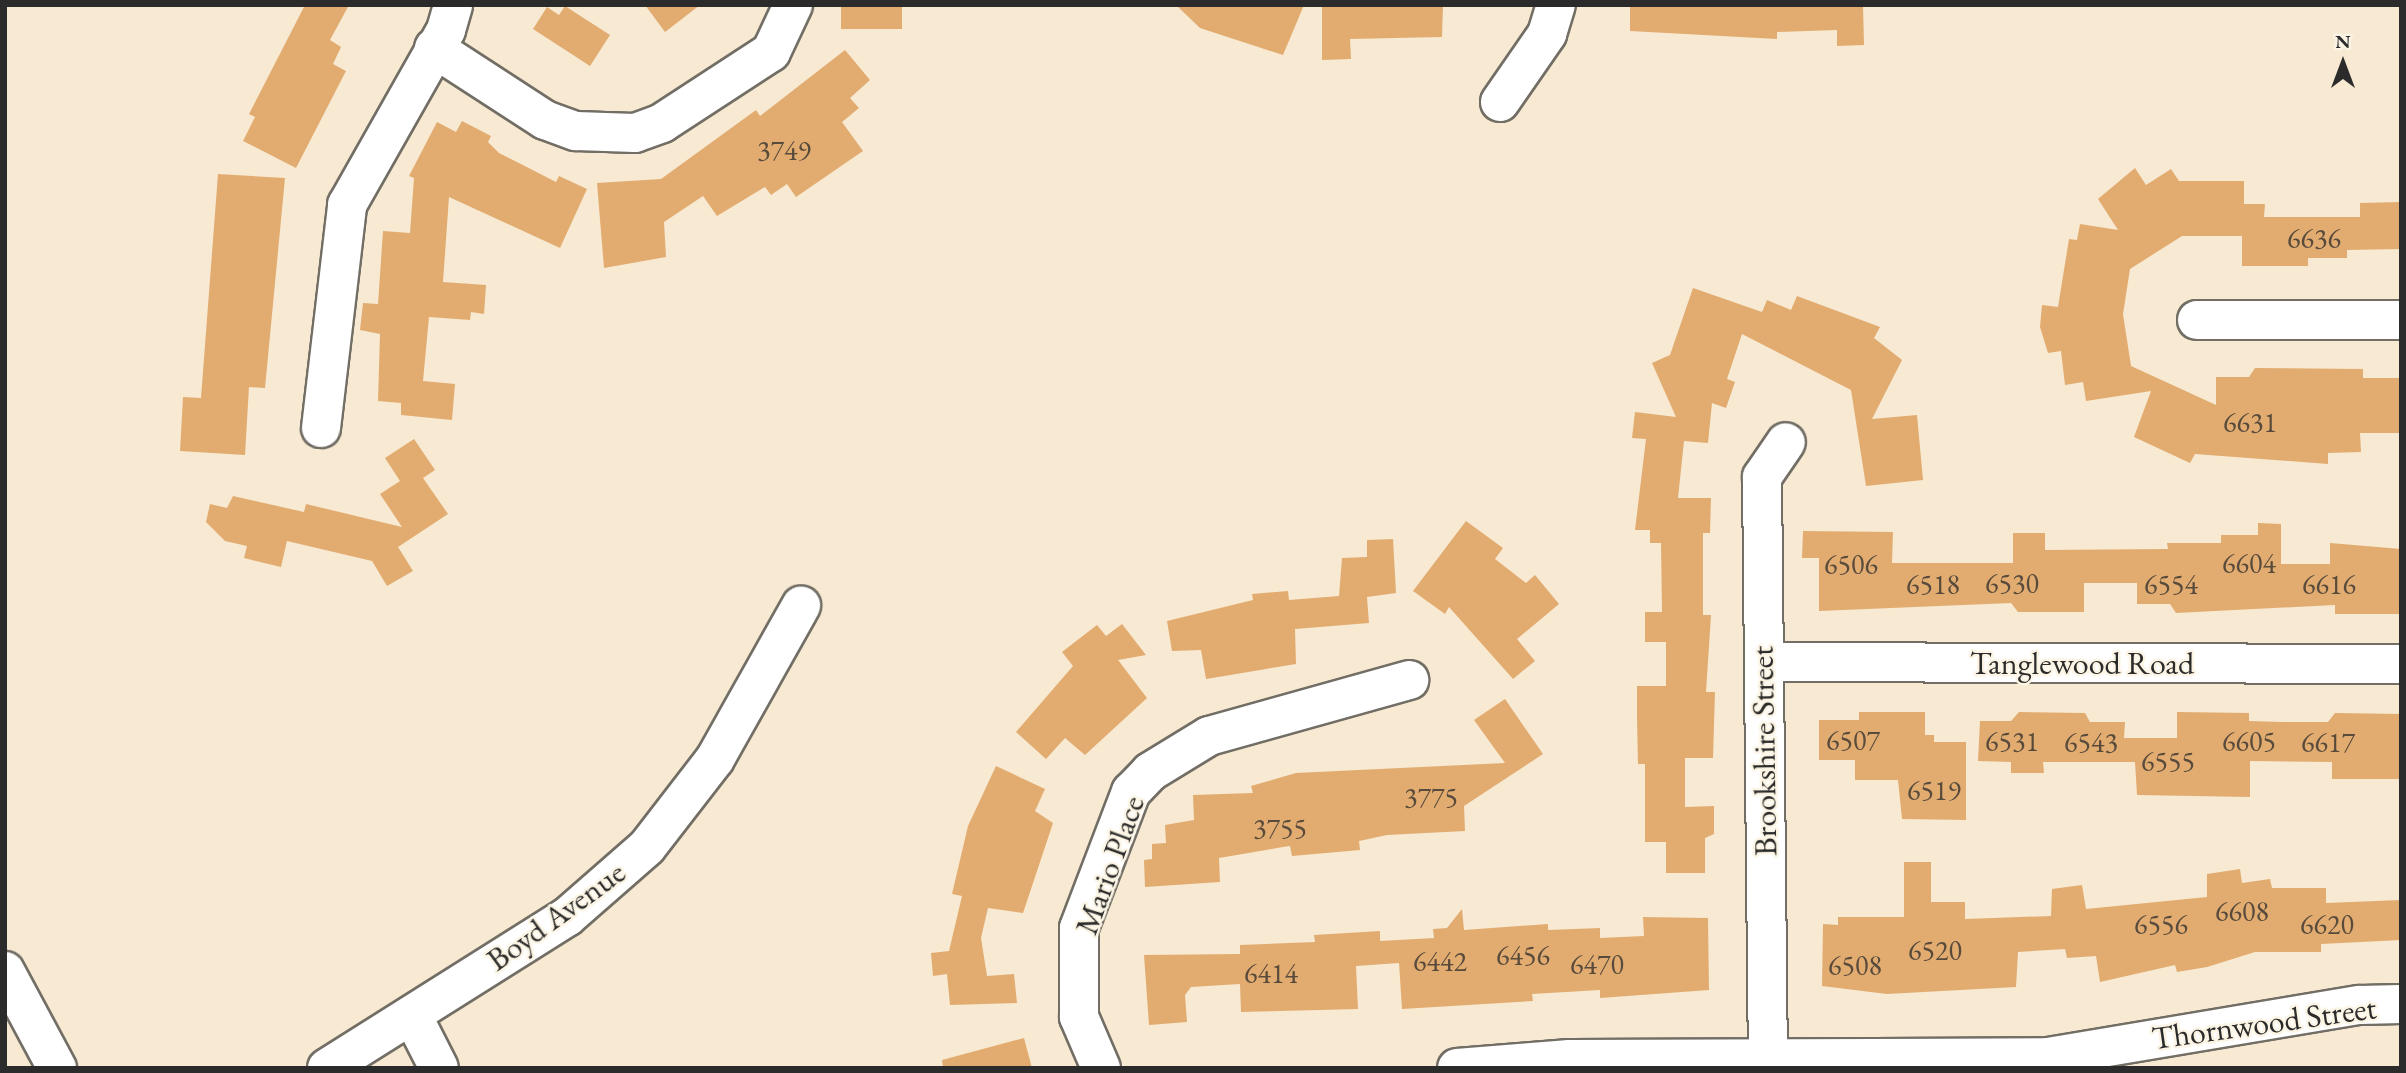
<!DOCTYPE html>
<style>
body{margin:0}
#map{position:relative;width:2406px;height:1073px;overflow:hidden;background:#f7e9d2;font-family:"EB Garamond",serif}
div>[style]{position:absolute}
.building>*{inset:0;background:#e2ac70;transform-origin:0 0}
.roads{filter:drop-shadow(2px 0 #726e65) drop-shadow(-2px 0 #726e65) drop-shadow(0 2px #726e65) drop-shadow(0 -2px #726e65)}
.minor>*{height:38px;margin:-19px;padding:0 19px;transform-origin:19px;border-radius:19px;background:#fff}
.major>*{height:38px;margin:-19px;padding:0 19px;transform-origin:19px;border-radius:19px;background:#fff}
span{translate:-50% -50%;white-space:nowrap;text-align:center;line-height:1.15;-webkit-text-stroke:5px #fcf5e5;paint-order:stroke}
.number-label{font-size:28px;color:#594b3c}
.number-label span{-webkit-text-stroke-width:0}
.street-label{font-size:32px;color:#2b2b2b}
.frame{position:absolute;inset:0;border:7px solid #2b2b2b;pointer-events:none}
.north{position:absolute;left:2308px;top:28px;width:70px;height:70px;-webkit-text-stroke:5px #fcf5e5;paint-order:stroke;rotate:0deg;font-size:19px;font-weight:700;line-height:28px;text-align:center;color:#2b2b2b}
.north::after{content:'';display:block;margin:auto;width:24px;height:32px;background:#2b2b2b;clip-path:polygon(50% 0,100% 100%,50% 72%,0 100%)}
</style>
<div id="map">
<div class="building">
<div style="clip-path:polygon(305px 5px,349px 5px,330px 40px,341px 47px,333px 64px,346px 71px,296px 168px,243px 141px,255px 117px,249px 114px)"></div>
<div style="clip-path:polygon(645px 5px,700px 5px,665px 32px)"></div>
<div style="left:841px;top:5px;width:61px;height:24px"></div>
<div style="clip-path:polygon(1176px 5px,1304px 5px,1283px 55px,1200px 28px)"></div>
<div style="clip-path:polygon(1322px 5px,1443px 5px,1442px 37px,1350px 39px,1351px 59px,1322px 60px)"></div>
<div style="clip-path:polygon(1630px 5px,1863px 5px,1864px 45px,1837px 46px,1837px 30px,1777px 32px,1777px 39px,1630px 31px)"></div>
<div style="clip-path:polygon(565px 6px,610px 35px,590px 66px,533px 29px,547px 7px,559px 15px)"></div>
<div style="clip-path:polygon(845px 50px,870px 80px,850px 98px,859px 108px,842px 122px,863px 151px,796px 197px,787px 184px,771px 195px,765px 187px,717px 216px,703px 196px,664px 222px,666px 257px,604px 268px,597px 183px,661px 179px,756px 110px,760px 116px)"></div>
<div style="clip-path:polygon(462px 121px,491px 136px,488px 142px,499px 153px,556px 182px,559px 176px,587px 189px,560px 248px,449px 197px,443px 282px,486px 285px,484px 314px,471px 312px,470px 320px,429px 317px,423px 381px,455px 384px,452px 420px,401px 415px,401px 403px,378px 401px,380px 334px,360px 330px,363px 303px,378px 304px,383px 231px,410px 233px,414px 178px,409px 176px,437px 122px,456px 132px)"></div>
<div style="clip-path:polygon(2135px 168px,2146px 185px,2171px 169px,2179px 181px,2244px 181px,2244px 204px,2265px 204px,2264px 217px,2360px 217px,2360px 203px,2401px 202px,2401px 249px,2347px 250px,2347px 258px,2308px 258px,2308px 266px,2242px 266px,2242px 236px,2182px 236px,2130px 269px,2123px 314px,2131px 366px,2216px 405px,2216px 377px,2249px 377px,2255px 368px,2363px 369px,2363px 378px,2401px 378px,2401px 433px,2360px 433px,2361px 452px,2328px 453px,2328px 464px,2195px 454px,2190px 463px,2134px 437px,2151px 391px,2086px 401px,2083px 382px,2065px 385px,2061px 351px,2048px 353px,2040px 327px,2042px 305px,2058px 307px,2069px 239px,2077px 240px,2080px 224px,2118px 230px,2098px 199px)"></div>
<div style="clip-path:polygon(218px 174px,285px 178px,265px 388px,249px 387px,245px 455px,180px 451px,183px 397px,201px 398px)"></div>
<div style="clip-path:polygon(1693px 288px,1762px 312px,1767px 300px,1791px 310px,1797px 296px,1880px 327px,1874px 338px,1902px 360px,1872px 419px,1917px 415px,1923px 480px,1866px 486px,1851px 390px,1742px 334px,1727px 379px,1735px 382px,1726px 408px,1712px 403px,1708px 443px,1684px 441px,1678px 498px,1711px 498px,1710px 533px,1703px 533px,1703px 615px,1711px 615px,1706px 692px,1715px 692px,1713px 758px,1685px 758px,1685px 807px,1714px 806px,1714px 834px,1705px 838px,1705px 873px,1666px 873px,1666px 842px,1645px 842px,1645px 764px,1638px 764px,1637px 720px,1637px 686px,1666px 686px,1666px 642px,1645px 642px,1645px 612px,1662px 612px,1661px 543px,1650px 543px,1650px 530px,1635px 530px,1646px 439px,1632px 438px,1635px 412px,1676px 417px,1652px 363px,1670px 355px)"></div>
<div style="clip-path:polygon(414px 439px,435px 470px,423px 478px,448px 514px,398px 547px,413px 571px,387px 586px,372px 561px,287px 541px,281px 567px,244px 558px,247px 546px,225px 541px,206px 522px,210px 504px,227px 508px,233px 496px,304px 512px,306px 504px,402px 527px,380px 494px,400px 481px,385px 458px)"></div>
<div style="clip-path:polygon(1466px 521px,1503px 548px,1495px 559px,1526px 583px,1535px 575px,1559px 604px,1517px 639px,1535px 661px,1513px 679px,1449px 607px,1445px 614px,1413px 591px)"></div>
<div style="clip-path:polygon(2258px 523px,2281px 524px,2281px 564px,2330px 564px,2330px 543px,2401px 549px,2401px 614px,2335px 614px,2335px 605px,2176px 613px,2170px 604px,2137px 604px,2137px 583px,2084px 583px,2084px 612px,2018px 612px,2011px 603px,1819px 611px,1819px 558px,1802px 558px,1803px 531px,1893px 532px,1892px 563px,2013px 563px,2013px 533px,2045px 533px,2045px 550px,2168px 549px,2167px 543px,2221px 543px,2221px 535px,2258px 535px)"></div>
<div style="clip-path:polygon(1393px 539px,1396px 593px,1367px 597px,1369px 623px,1295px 629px,1296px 664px,1206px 679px,1201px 650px,1172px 651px,1167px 621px,1253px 600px,1252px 594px,1288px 591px,1289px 600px,1339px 596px,1342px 558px,1367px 557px,1367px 540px)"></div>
<div style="clip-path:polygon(1122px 624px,1146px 655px,1118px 660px,1147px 698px,1085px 755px,1065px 738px,1046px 759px,1016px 732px,1073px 666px,1062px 652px,1097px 625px,1106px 636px)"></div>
<div style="clip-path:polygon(1505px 699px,1543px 754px,1464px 806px,1465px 831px,1387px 835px,1359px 841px,1360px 850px,1292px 856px,1290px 846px,1283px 847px,1219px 858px,1220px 882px,1145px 887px,1144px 860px,1152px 859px,1152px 844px,1166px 843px,1165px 825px,1194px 820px,1193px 795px,1253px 793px,1251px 786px,1296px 773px,1505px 763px,1474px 720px)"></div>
<div style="clip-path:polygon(1859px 712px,1925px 712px,1925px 735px,1934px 735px,1934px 742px,1966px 742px,1966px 820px,1902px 819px,1898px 780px,1855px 780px,1855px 760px,1819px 760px,1819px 720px,1859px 720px)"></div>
<div style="clip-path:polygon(2019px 712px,2085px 713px,2090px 722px,2125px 722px,2124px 738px,2177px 738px,2177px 712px,2249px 713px,2249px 721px,2282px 722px,2328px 722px,2335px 713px,2401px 714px,2401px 779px,2332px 779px,2332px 762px,2250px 761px,2250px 797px,2137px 795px,2135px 762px,2043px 762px,2044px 773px,2011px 773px,2011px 762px,1978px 761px,1980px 721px,2011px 721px)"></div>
<div style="clip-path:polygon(996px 766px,1045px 789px,1035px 811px,1053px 823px,1023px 913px,988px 908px,981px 938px,987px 976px,1014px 974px,1017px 1003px,950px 1005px,947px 974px,933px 976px,931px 953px,949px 951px,962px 896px,952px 894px,968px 826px)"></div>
<div style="clip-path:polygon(1904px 862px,1931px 862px,1931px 902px,1965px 902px,1965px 919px,2051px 916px,2052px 889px,2082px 885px,2086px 909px,2207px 897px,2207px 874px,2240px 869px,2242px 883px,2270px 879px,2272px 888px,2326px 888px,2326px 903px,2401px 900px,2401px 940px,2321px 944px,2321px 952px,2255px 952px,2207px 967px,2177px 972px,2175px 965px,2100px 982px,2096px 956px,2067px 958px,2065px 949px,2018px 952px,2016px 987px,1887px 994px,1822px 986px,1823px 924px,1838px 925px,1838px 917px,1904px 917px)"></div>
<div style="clip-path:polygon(1462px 909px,1464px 930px,1548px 924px,1548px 930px,1600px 928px,1600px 938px,1644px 936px,1643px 917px,1708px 918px,1709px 990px,1600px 998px,1600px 990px,1532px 994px,1533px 1001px,1402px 1009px,1399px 963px,1356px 966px,1358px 1009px,1241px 1012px,1240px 984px,1191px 987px,1185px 995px,1187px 1022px,1149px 1025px,1144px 955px,1240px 954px,1240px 945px,1315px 942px,1314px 935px,1380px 931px,1380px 941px,1434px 938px,1433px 929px,1447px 928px)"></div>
<div style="clip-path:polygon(1024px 1038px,1032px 1068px,943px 1068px,942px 1060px)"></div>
</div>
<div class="roads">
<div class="minor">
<div style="left:434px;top:48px;width:132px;rotate:33deg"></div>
<div style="left:545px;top:120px;width:33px;rotate:20deg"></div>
<div style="left:576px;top:131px;width:59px;rotate:1.9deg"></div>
<div style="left:635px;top:133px;width:29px;rotate:-20deg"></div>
<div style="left:662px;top:123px;width:130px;rotate:-33.1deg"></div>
<div style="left:771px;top:52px;width:52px;rotate:-64.9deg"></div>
<div style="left:1500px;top:102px;width:83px;rotate:-55.3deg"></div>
<div style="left:1547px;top:34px;width:30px;rotate:-73deg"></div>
<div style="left:2197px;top:320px;width:204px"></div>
<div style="left:321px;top:428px;width:225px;rotate:-83.3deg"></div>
<div style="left:347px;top:205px;width:201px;rotate:-60.5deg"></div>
<div style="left:446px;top:30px;width:26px;rotate:-74deg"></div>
<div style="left:1764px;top:662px;width:637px;rotate:0.18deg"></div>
<div style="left:412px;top:1015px;width:59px;rotate:63deg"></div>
<div style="left:327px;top:1068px;width:284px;rotate:-32.2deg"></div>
<div style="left:567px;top:917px;width:106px;rotate:-41.2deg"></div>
<div style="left:647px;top:847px;width:111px;rotate:-52.3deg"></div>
<div style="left:715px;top:759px;width:176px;rotate:-60.7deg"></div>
<div style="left:1101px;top:1068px;width:56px;rotate:-113.3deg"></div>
<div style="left:1079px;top:1017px;width:89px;rotate:-90deg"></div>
<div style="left:1079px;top:928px;width:146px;rotate:-69.1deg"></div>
<div style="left:1131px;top:792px;width:28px;rotate:-46deg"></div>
<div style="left:1150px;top:772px;width:69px;rotate:-31.4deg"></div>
<div style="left:1209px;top:736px;width:208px;rotate:-15.6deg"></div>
<div style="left:1457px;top:1068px;width:113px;rotate:-4.6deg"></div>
<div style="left:1570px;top:1059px;width:478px;rotate:-0.2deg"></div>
<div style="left:2048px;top:1057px;width:316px;rotate:-9.5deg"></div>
<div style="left:2360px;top:1005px;width:41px;rotate:-1.4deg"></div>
<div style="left:1768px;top:1068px;width:591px;rotate:-90.58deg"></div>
<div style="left:1762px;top:477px;width:42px;rotate:-55.6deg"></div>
</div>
<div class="major">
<div style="left:5px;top:971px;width:110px;rotate:61.8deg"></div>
</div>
</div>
<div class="number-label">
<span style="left:784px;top:150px">3749</span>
<span style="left:2314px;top:238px">6636</span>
<span style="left:2250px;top:422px">6631</span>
<span style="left:2249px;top:563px">6604</span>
<span style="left:1851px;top:564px">6506</span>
<span style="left:2012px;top:583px">6530</span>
<span style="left:1933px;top:584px">6518</span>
<span style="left:2171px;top:584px">6554</span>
<span style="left:2329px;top:584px">6616</span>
<span style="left:1853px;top:740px">6507</span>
<span style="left:2012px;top:741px">6531</span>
<span style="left:2249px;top:741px">6605</span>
<span style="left:2091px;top:742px">6543</span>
<span style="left:2328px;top:742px">6617</span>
<span style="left:2168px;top:761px">6555</span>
<span style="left:1934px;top:790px">6519</span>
<span style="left:1431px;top:797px">3775</span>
<span style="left:1280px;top:828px">3755</span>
<span style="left:2242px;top:911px">6608</span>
<span style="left:2161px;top:924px">6556</span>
<span style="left:2327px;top:924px">6620</span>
<span style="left:1935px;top:950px">6520</span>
<span style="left:1523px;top:955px">6456</span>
<span style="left:1440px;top:961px">6442</span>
<span style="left:1597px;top:964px">6470</span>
<span style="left:1855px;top:965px">6508</span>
<span style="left:1271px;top:973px">6414</span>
</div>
<div class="street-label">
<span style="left:2082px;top:663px">Tanglewood Road</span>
<span style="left:1764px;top:751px;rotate:-91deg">Brookshire Street</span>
<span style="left:1110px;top:865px;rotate:-70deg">Mario Place</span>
<span style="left:556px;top:916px;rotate:-36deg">Boyd Avenue</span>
<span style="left:2264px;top:1023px;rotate:-8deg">Thornwood Street</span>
</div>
<div class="frame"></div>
<div class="north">N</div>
</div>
